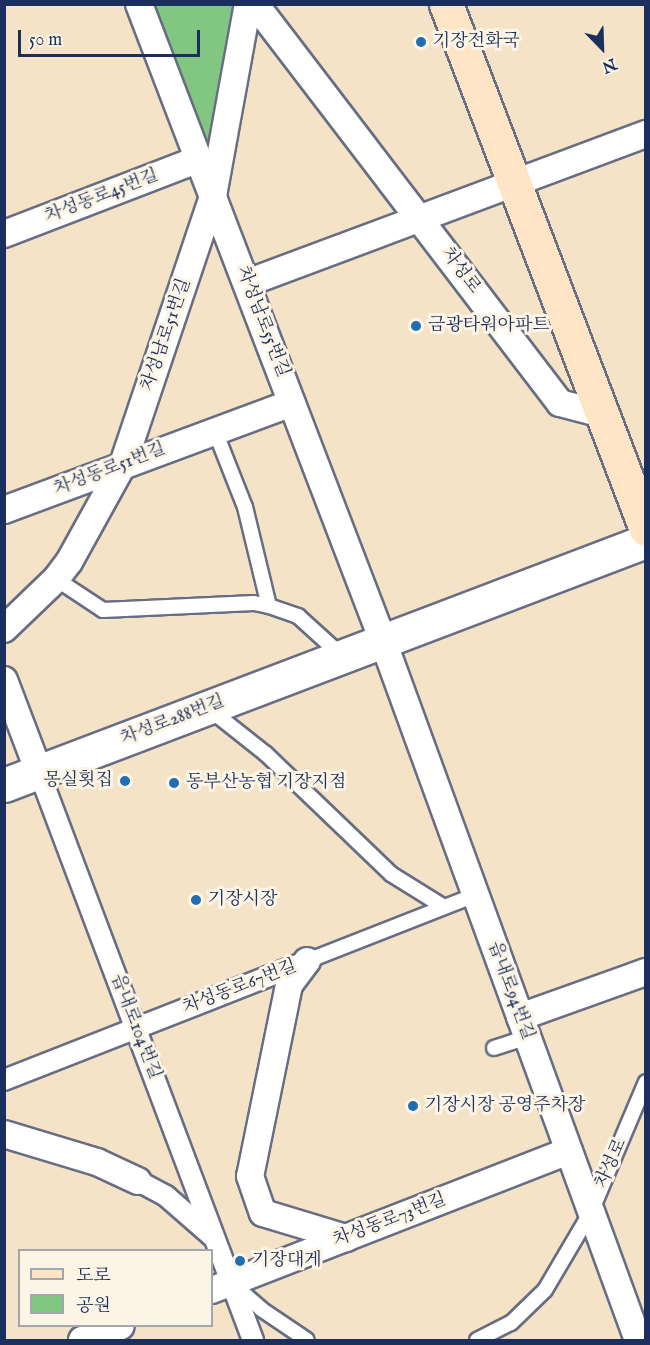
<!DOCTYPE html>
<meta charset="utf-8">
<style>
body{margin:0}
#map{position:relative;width:650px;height:1345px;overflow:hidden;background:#f5e3c8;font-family:"IM FELL English","Noto Serif KR",serif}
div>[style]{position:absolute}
.green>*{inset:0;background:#82c781}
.roads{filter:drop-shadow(2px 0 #676e83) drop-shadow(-2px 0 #676e83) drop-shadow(0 2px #676e83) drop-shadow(0 -2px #676e83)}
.service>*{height:14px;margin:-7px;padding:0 7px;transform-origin:7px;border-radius:7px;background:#fff}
.pedestrian>*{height:20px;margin:-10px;padding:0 10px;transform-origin:10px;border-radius:10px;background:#fff}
.minor>*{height:26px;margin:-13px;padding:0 13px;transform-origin:13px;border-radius:13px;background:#fff}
.tertiary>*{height:33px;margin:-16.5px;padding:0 16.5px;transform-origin:16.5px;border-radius:16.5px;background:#fff}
.secondary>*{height:33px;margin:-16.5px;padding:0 16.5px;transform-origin:16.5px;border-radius:16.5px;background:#ffe4c6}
.dots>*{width:16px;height:16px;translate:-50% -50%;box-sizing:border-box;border:3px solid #fcf5e5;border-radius:50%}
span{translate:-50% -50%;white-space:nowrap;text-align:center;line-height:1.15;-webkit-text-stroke:6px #fcf5e5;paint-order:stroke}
.poi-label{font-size:18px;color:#1b2f5e}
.left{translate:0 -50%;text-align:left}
.right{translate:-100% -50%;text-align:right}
.street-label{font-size:18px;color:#1b2f5e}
.frame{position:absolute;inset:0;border:6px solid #1b2f5e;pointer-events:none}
.legend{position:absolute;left:18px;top:1249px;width:195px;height:78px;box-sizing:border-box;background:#fcf5e5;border:2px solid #a2a6af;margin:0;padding:8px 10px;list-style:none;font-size:18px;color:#1b2f5e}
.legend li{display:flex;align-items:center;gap:12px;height:30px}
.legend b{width:30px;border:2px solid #a2a6af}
.north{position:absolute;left:572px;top:18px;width:60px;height:60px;-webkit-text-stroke:4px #fcf5e5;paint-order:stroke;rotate:157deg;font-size:16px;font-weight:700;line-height:24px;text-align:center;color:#1b2f5e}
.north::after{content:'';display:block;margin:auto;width:21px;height:27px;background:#1b2f5e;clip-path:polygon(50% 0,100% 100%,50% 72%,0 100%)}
.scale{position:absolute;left:18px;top:30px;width:182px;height:27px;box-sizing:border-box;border:3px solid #1b2f5e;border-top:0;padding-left:8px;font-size:18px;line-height:21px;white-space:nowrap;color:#1b2f5e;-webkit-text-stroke:4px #fcf5e5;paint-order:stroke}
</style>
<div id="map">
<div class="green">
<div style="clip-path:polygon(150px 5px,237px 5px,211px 151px,206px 153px)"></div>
</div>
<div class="roads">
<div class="service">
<div style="left:215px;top:431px;width:82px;rotate:68.5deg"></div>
<div style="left:245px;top:507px;width:102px;rotate:76.4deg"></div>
<div style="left:56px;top:579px;width:56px;rotate:33.4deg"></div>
<div style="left:103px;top:610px;width:151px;rotate:-2.7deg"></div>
<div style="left:254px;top:603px;width:15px;rotate:11deg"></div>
<div style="left:269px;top:606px;width:31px;rotate:19deg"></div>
<div style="left:298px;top:616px;width:58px;rotate:42.2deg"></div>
<div style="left:208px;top:708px;width:74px;rotate:38.4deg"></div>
<div style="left:266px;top:754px;width:173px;rotate:43.8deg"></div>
<div style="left:391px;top:874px;width:62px;rotate:31.9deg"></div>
<div style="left:307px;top:961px;width:180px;rotate:-21.4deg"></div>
<div style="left:494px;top:1048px;width:35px;rotate:-18deg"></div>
<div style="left:235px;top:1286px;width:35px;rotate:41deg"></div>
<div style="left:261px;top:1309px;width:55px;rotate:34deg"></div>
<div style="left:477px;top:1340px;width:38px;rotate:-27deg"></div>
<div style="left:511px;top:1323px;width:47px;rotate:-44.1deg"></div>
<div style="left:545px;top:1290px;width:91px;rotate:-59.5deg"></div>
<div style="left:591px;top:1212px;width:141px;rotate:-67.1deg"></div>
</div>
<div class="pedestrian">
<div style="left:39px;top:772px;width:607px;rotate:69.36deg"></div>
<div style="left:4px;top:1080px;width:326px;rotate:-21.4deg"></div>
<div style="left:138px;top:1181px;width:32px;rotate:28deg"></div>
<div style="left:166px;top:1196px;width:62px;rotate:41.1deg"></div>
</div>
<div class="minor">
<div style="left:139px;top:4px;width:682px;rotate:69.04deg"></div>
<div style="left:383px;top:641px;width:744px;rotate:69.96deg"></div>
<div style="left:255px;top:4px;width:502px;rotate:52.61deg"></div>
<div style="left:560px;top:403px;width:43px;rotate:14.7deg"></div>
<div style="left:4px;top:234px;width:209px;rotate:-21deg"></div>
<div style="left:247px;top:283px;width:426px;rotate:-20.5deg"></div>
<div style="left:4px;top:510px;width:307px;rotate:-20.4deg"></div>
<div style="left:4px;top:629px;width:72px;rotate:-43.9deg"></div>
<div style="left:56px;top:579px;width:21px;rotate:-53deg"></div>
<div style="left:69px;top:562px;width:112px;rotate:-61.1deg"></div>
<div style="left:123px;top:464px;width:283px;rotate:-71.4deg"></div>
<div style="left:213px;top:196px;width:195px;rotate:-79.7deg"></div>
<div style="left:4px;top:680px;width:98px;rotate:69.2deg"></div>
<div style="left:307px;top:961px;width:30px;rotate:127deg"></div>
<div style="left:289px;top:985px;width:195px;rotate:101.5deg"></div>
<div style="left:250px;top:1176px;width:39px;rotate:71deg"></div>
<div style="left:263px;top:1213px;width:87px;rotate:16.8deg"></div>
<div style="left:520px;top:1017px;width:134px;rotate:-19.7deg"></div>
<div style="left:4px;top:1134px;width:97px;rotate:16.8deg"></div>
<div style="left:97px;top:1162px;width:45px;rotate:24.9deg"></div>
<div style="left:212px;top:1290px;width:383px;rotate:-21.3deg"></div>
<div style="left:82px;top:1340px;width:41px;rotate:-19.7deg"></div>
</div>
<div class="tertiary">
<div style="left:4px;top:785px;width:687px;rotate:-20.81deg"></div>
</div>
<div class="secondary">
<div style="left:446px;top:4px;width:562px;rotate:69.15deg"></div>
</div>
</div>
<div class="dots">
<div style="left:421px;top:42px;background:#1f6fb2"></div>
<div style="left:416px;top:326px;background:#1f6fb2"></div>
<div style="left:125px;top:781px;background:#1f6fb2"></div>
<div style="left:174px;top:783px;background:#1f6fb2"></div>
<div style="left:196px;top:900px;background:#1f6fb2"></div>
<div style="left:413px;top:1106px;background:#1f6fb2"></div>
<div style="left:240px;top:1261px;background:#1f6fb2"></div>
</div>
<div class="poi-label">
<span class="left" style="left:433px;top:42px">기장전화국</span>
<span class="left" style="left:428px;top:326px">금광타워아파트</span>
<span class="right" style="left:113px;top:781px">몽실횟집</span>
<span class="left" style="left:186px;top:783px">동부산농협 기장지점</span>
<span class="left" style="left:208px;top:900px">기장시장</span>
<span class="left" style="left:425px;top:1106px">기장시장 공영주차장</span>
<span class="left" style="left:252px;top:1261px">기장대게</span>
</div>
<div class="street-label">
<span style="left:102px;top:197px;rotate:-21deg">차성동로45번길</span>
<span style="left:460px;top:271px;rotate:53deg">차성로</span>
<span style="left:262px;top:322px;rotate:69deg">차성남로55번길</span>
<span style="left:167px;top:335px;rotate:-71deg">차성남로51번길</span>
<span style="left:110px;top:470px;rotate:-21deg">차성동로51번길</span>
<span style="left:173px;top:721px;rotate:-21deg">차성로288번길</span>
<span style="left:240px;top:988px;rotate:-21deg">차성동로67번길</span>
<span style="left:510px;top:991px;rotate:70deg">읍내로94번길</span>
<span style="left:135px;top:1027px;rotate:69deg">읍내로104번길</span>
<span style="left:612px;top:1164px;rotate:-66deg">차성로</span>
<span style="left:390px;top:1221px;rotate:-21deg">차성동로73번길</span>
</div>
<div class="frame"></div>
<ul class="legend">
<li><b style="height:8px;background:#ffe4c6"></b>도로</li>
<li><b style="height:16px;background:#82c781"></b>공원</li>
</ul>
<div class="north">N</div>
<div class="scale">50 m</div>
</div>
